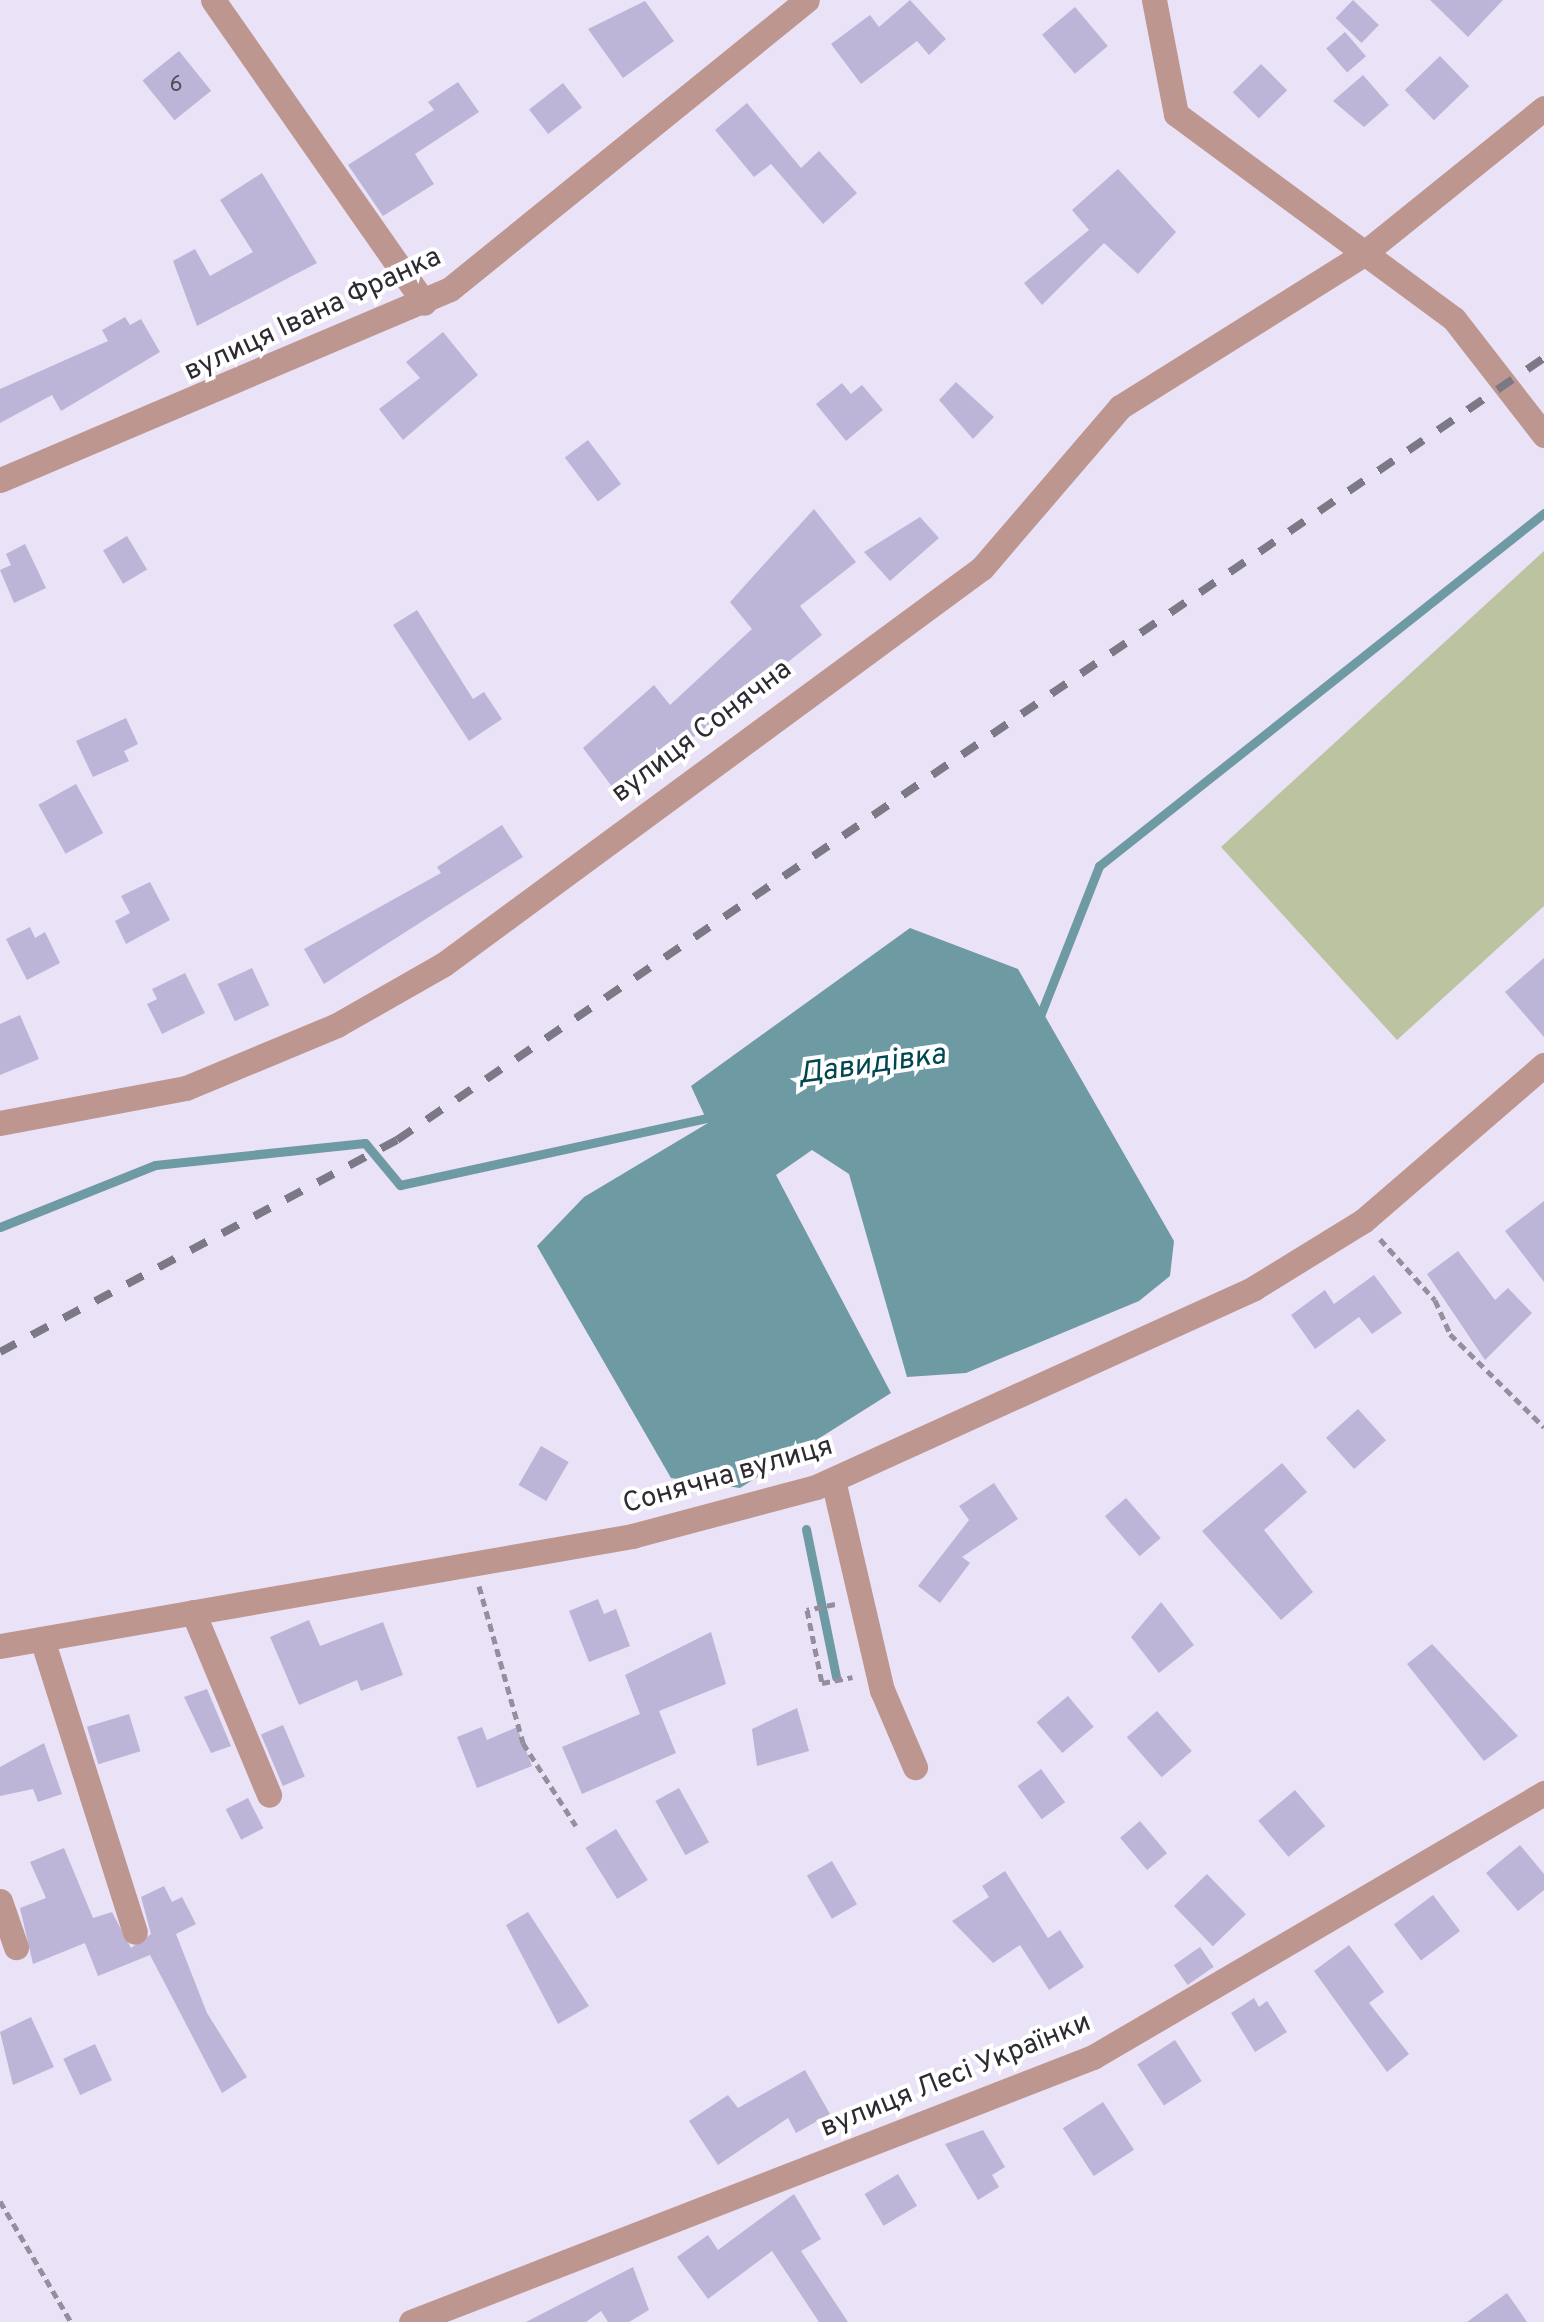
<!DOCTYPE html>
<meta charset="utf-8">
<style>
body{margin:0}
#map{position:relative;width:1544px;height:2322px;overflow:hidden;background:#eae2f7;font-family:Overpass,sans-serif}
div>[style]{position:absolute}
.green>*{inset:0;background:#bcc3a0}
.water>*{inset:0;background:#6e9aa3}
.stream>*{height:9px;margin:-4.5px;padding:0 4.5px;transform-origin:4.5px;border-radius:4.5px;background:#6e9aa3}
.building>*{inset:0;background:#bdb5d7;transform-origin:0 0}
.path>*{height:5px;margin-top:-2.5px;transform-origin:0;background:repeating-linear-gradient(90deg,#948e9d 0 8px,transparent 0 13px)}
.minor>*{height:25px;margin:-12.5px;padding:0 12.5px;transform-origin:12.5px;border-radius:12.5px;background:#be9690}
.rail>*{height:8px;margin-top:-4px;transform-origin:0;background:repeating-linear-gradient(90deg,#7d7885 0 18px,transparent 0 36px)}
span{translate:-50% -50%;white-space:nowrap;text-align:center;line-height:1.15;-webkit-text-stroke:8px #fff;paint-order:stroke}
.number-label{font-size:22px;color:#514d5b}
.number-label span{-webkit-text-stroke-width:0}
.street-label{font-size:28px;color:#2d2a32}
.water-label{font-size:30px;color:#004750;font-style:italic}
</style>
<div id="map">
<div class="green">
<div style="clip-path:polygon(1544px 551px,1544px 906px,1397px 1040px,1221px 847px)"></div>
</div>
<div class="water">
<div style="clip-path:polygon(910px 928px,1018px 969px,1174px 1241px,1170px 1276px,1139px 1301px,966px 1373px,907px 1377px,849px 1174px,812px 1150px,776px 1175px,891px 1393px,740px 1488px,671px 1478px,537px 1246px,584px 1197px,708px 1123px,691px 1086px)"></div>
</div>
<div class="stream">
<div style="left:1038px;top:1021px;width:167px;rotate:-68.5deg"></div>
<div style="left:1099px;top:866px;width:568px;rotate:-38.42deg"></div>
<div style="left:0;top:1227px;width:167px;rotate:-21.8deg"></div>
<div style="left:155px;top:1165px;width:211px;rotate:-6deg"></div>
<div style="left:365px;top:1143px;width:55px;rotate:50.2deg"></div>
<div style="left:400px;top:1185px;width:324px;rotate:-12.3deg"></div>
<div style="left:806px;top:1529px;width:151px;rotate:78.5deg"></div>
</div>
<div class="building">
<div style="clip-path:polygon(910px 0,946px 39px,929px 55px,917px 41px,861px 84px,831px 44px,870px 15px,879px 27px)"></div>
<div style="left:1353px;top:0;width:36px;height:25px;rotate:44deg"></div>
<div style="clip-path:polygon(1430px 0,1503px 0,1468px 37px)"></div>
<div style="clip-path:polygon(645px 1px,674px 41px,623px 78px,588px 29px)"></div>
<div style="left:1075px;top:7px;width:51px;height:43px;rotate:50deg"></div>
<div style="left:1345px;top:32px;width:32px;height:25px;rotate:49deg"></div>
<div style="left:179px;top:51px;width:51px;height:47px;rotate:51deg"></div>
<div style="left:1440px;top:56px;width:42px;height:49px;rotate:46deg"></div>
<div style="left:1261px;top:64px;width:37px;height:40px;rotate:45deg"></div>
<div style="clip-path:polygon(1363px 75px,1389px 105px,1364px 127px,1333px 101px)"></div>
<div style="clip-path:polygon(458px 82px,479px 112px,415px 154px,434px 184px,383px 216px,348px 165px,434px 110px,428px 102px)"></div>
<div style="left:563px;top:83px;width:31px;height:43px;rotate:52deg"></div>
<div style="clip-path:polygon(747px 103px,801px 168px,819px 151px,857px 193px,823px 224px,771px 164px,754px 177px,715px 130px)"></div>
<div style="clip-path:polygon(1118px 169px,1176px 232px,1138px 274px,1104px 243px,1042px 305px,1024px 283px,1089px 230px,1072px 210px)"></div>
<div style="clip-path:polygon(262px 173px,317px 263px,197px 326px,173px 261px,195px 249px,210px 276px,253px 252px,220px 200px)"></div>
<div style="clip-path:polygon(125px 317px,130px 325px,141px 319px,160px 352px,61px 411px,52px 395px,0 423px,0 389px,108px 341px,102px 330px)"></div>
<div style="clip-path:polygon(443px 332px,478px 375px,403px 440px,379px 409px,420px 378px,406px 362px)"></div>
<div style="clip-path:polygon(956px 382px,994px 417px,973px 439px,939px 400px)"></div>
<div style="clip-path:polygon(842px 383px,851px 394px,862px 385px,883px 410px,846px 441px,816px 404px)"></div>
<div style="left:588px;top:440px;width:55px;height:29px;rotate:53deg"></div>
<div style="clip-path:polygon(814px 509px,856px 562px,800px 606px,822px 635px,619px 796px,583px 748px,654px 685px,670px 705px,752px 629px,730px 602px)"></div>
<div style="clip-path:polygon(920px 517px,939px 538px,890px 581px,864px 552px)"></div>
<div style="left:127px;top:536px;width:39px;height:28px;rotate:59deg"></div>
<div style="clip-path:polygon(25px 544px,46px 588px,14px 603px,0 570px,11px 565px,6px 554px)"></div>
<div style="clip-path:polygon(417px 610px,473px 699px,484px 692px,502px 719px,469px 741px,393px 625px)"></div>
<div style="clip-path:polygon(126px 718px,138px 744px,124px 751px,129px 761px,93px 777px,76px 741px)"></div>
<div style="left:76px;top:784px;width:56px;height:43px;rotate:61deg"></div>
<div style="clip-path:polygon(502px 825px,523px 857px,324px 984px,304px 949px,441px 873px,437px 867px)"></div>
<div style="clip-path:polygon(150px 882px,170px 920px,126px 944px,115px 921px,130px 913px,121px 896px)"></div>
<div style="clip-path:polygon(30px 927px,35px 938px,45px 932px,60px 963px,27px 980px,6px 939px)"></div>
<div style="clip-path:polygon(1544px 958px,1544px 1037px,1505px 992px)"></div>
<div style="left:252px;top:968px;width:41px;height:38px;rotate:65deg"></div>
<div style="clip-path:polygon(185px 973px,205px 1013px,162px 1034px,147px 1004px,157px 999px,152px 989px)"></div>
<div style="clip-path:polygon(20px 1015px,39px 1059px,0 1075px,0 1024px)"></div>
<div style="clip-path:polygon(1544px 1201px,1544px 1282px,1505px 1231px)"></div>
<div style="clip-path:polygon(1458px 1251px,1495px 1300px,1508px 1288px,1532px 1313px,1485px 1360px,1427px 1274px)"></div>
<div style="clip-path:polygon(1374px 1275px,1402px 1313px,1372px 1334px,1359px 1317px,1315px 1349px,1291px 1315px,1325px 1290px,1334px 1304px)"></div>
<div style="left:1358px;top:1409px;width:42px;height:43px;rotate:48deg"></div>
<div style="left:541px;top:1446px;width:32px;height:45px;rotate:30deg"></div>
<div style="clip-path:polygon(1282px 1463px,1307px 1492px,1264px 1530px,1313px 1592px,1281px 1620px,1202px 1531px)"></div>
<div style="clip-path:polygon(994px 1483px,1018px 1519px,962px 1557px,970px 1563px,940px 1603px,918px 1586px,969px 1520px,959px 1506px)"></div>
<div style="left:1126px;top:1498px;width:53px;height:28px;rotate:49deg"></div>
<div style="clip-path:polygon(598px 1599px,604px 1614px,616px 1609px,630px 1646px,589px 1662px,569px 1611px)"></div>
<div style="clip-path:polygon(1161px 1602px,1194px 1645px,1159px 1673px,1131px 1637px)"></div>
<div style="clip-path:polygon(309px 1620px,320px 1646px,383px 1622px,403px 1675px,361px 1691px,357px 1680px,299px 1705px,270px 1637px)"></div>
<div style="clip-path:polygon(711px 1632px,726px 1684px,659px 1711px,676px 1753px,582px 1794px,562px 1747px,640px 1714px,625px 1675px)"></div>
<div style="clip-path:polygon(1432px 1644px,1518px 1736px,1484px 1761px,1407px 1664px)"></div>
<div style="clip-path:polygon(207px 1689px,231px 1746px,211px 1753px,184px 1697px)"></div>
<div style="left:1068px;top:1696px;width:40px;height:41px;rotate:50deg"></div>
<div style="clip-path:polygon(797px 1708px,809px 1751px,757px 1766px,752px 1729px)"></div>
<div style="left:1157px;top:1711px;width:53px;height:40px;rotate:49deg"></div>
<div style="left:129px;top:1714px;width:39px;height:44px;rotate:73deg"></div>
<div style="left:283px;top:1725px;width:56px;height:24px;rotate:67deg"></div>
<div style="clip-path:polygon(482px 1727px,487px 1740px,517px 1727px,532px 1766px,477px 1788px,457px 1737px)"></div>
<div style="clip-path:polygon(44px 1743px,62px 1794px,38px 1802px,33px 1789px,0 1796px,0 1767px)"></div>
<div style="left:1041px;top:1769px;width:41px;height:29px;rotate:54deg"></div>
<div style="left:679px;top:1788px;width:62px;height:27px;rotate:61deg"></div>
<div style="left:1295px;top:1790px;width:47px;height:48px;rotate:50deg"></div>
<div style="left:248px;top:1798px;width:34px;height:25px;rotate:63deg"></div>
<div style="left:1140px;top:1821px;width:42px;height:26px;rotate:50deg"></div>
<div style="left:616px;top:1829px;width:60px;height:36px;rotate:58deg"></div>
<div style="clip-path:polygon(1520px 1845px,1544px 1874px,1544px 1890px,1518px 1911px,1486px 1873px)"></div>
<div style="clip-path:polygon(64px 1848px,93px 1918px,112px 1912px,131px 1948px,151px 1934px,141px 1897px,164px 1886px,172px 1902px,182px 1897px,196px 1924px,176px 1934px,207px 2013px,247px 2077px,222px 2093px,150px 1955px,98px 1976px,85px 1943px,33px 1964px,20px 1908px,46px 1898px,30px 1862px)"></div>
<div style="left:832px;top:1861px;width:50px;height:29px;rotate:60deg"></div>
<div style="clip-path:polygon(1005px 1871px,1048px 1938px,1060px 1930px,1084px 1967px,1049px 1990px,1020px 1945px,993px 1963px,952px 1921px,989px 1897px,982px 1886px)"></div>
<div style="left:1207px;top:1874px;width:56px;height:46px;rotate:46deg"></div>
<div style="left:1433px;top:1895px;width:45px;height:49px;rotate:53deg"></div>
<div style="clip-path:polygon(528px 1912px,589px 2006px,558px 2024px,506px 1925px)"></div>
<div style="clip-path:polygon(1349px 1945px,1384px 1992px,1369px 2003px,1409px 2054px,1387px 2072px,1314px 1971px)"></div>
<div style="left:1200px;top:1947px;width:24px;height:32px;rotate:55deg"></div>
<div style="clip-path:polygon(1254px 1998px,1259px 2007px,1267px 2001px,1287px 2032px,1255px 2052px,1231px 2013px)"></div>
<div style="clip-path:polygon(31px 2017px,54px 2067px,13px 2085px,0 2032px)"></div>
<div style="left:1175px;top:2040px;width:49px;height:45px;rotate:57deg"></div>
<div style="left:95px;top:2044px;width:40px;height:35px;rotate:65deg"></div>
<div style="clip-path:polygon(805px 2070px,830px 2114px,796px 2133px,788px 2118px,718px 2165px,689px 2121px,728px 2095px,738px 2108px)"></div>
<div style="left:1103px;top:2102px;width:57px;height:48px;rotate:57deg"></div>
<div style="clip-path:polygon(983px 2130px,1005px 2167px,992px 2175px,999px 2187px,978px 2200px,945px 2144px)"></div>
<div style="left:898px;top:2174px;width:37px;height:39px;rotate:59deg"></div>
<div style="clip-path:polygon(794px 2194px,821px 2239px,801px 2251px,848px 2322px,819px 2322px,772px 2251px,708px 2299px,677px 2257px,708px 2235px,718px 2250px)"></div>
<div style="clip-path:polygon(633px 2267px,649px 2310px,629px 2322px,608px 2322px,601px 2311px,586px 2322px,526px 2322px)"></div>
<div style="clip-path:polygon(1507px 2293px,1527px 2322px,1467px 2322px)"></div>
</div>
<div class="path">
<div style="left:1380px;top:1239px;width:82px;rotate:48deg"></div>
<div style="left:1435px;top:1300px;width:37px;rotate:66deg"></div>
<div style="left:1450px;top:1334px;width:132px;rotate:44.7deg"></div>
<div style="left:479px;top:1586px;width:163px;rotate:74.3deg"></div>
<div style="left:523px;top:1743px;width:98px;rotate:57.4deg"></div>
<div style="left:835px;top:1604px;width:29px;rotate:168deg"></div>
<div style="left:807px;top:1610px;width:75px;rotate:78.4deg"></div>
<div style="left:822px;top:1683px;width:31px;rotate:-11deg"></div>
<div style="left:0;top:2201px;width:140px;rotate:59.6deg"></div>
</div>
<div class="minor">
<div style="left:213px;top:0;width:369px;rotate:55.1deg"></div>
<div style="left:1154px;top:0;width:116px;rotate:79.1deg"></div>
<div style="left:1176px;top:114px;width:345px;rotate:36.4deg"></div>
<div style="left:1454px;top:319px;width:147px;rotate:52.2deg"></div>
<div style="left:0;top:480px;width:489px;rotate:-23deg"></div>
<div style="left:450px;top:289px;width:459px;rotate:-39deg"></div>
<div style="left:0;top:1123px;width:189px;rotate:-10.7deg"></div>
<div style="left:186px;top:1088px;width:164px;rotate:-22.6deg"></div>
<div style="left:337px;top:1025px;width:123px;rotate:-29.7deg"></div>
<div style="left:444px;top:964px;width:668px;rotate:-36.36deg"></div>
<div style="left:982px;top:568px;width:212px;rotate:-49.4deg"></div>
<div style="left:1120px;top:407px;width:286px;rotate:-32.1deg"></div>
<div style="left:1362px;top:255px;width:234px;rotate:-38.9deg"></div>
<div style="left:833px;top:1480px;width:216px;rotate:76.9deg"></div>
<div style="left:882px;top:1690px;width:84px;rotate:66.8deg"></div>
<div style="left:193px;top:1612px;width:198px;rotate:67.4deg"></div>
<div style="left:42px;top:1639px;width:307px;rotate:72.4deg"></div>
<div style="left:0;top:1646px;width:642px;rotate:-9.87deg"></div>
<div style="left:632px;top:1536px;width:190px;rotate:-14.9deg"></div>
<div style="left:816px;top:1487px;width:481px;rotate:-24.4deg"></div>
<div style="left:1254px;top:1288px;width:128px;rotate:-31.6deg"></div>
<div style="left:1363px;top:1221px;width:239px;rotate:-40.8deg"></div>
<div style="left:0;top:1901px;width:49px;rotate:70.8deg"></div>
<div style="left:411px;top:2322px;width:732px;rotate:-21.23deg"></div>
<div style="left:1093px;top:2057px;width:523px;rotate:-30.34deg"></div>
</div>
<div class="rail">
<div style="left:0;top:1352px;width:450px;rotate:-28.1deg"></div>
<div style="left:397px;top:1140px;width:1388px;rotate:-34.29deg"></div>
</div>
<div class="number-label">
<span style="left:176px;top:86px">6</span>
</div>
<div class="street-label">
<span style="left:313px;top:315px;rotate:-25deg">вулиця Івана Франка</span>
<span style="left:702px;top:732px;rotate:-37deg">вулиця Сонячна</span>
<span style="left:728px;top:1476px;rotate:-16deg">Сонячна вулиця</span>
<span style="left:956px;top:2076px;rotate:-22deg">вулиця Лесі Українки</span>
</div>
<div class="water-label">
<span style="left:872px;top:1066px;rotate:-8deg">Давидівка</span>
</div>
</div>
